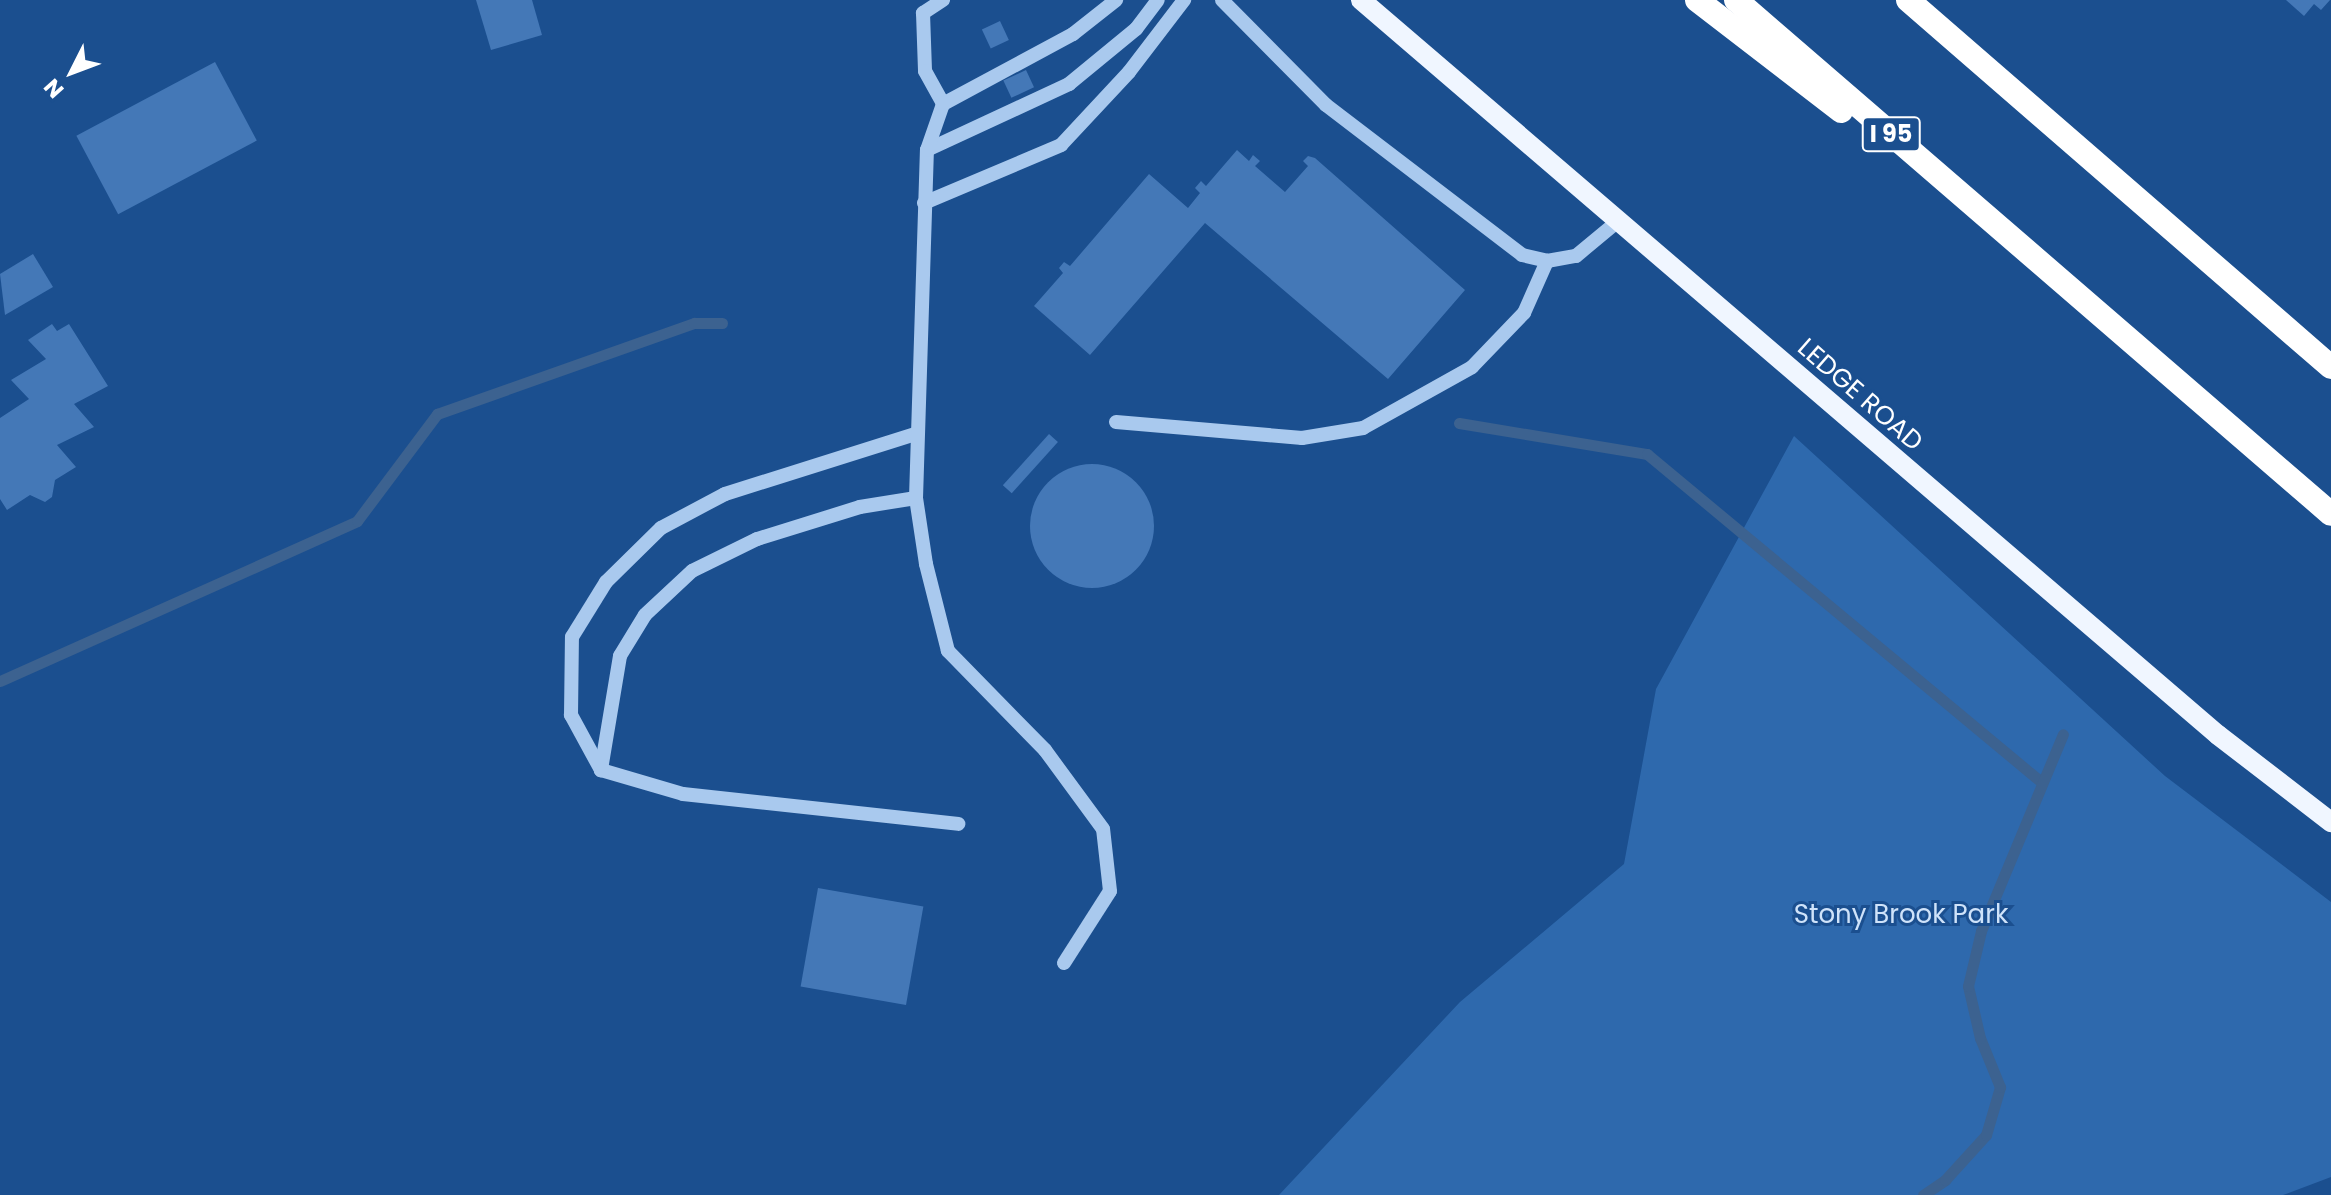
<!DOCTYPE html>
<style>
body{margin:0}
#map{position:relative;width:2331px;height:1195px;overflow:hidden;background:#1b4f8f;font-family:Poppins,sans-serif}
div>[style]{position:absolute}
.green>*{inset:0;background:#2e69ad}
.stream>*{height:11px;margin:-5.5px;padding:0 5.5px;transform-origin:5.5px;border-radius:5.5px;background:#3c6290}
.building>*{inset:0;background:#4478b7;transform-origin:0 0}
.round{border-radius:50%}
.minor>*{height:14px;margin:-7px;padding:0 7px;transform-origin:7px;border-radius:7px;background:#a9c9ee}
.major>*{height:20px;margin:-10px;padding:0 10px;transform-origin:10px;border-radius:10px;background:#f0f6ff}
.highway>*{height:24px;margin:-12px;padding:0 12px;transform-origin:12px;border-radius:12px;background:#fff}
span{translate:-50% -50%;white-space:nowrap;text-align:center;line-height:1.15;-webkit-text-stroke:6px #1b4f8f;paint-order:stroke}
.shield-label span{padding:2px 6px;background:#1b4f8f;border:2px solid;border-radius:6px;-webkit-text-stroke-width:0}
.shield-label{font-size:24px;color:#fff;font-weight:700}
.street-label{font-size:26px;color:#fff}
.park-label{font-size:26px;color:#cfe3fa}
.north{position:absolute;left:32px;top:32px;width:80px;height:80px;-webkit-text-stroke:6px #1b4f8f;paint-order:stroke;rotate:228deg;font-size:22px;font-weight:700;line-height:32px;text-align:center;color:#fff}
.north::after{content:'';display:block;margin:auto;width:28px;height:36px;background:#fff;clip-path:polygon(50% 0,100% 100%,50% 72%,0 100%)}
</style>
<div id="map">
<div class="green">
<div style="clip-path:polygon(1794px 436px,2165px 776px,2331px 902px,2331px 1177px,2283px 1195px,1279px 1195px,1460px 1002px,1624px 864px,1656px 689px)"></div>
</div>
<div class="stream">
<div style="left:1459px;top:423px;width:191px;rotate:9.4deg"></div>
<div style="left:1647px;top:454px;width:511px;rotate:39.76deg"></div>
<div style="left:0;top:681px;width:391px;rotate:-24.1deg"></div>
<div style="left:357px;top:521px;width:134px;rotate:-53.2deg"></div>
<div style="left:437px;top:414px;width:273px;rotate:-19.5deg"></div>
<div style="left:694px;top:323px;width:28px"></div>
<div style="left:1923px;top:1195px;width:27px;rotate:-34deg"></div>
<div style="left:1945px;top:1180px;width:61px;rotate:-47.7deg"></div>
<div style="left:1986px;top:1135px;width:50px;rotate:-73.7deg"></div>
<div style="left:2000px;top:1087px;width:53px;rotate:-112.2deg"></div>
<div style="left:1980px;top:1038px;width:53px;rotate:-103deg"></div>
<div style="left:1968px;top:986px;width:57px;rotate:-76.7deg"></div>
<div style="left:1981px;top:931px;width:213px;rotate:-67.4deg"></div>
</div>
<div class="building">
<div style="clip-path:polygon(476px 0,532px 0,542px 35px,491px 50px)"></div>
<div style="clip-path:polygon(2286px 0,2330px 0,2321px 10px,2314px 4px,2304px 16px)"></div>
<div style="left:1000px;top:21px;width:21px;height:20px;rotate:65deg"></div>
<div style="left:215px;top:62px;width:89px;height:157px;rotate:62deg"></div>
<div style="left:1026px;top:70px;width:19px;height:25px;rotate:65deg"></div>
<div style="clip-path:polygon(1237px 150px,1249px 161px,1253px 155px,1260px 161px,1255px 166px,1285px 192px,1308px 166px,1303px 161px,1308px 156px,1315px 158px,1465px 290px,1388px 379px,1205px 223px,1090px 355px,1034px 306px,1063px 273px,1059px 268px,1064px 262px,1070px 266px,1149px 174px,1188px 208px,1200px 193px,1195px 188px,1201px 181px,1206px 186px)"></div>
<div style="clip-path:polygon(33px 254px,53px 287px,5px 315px,0 274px)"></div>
<div style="clip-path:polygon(52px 324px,57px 331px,69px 324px,108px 386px,74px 404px,94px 427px,57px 445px,76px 467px,55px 480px,52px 497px,45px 502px,30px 495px,7px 510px,0 499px,0 418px,29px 399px,11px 380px,46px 359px,28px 340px)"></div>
<div style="left:1049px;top:434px;width:12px;height:69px;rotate:42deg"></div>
<div class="round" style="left:1030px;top:464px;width:124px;height:124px"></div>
<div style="left:818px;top:888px;width:107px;height:100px;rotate:10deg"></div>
</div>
<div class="minor">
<div style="left:943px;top:0;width:24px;rotate:147deg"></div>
<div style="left:923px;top:13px;width:58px;rotate:88deg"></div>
<div style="left:925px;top:71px;width:38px;rotate:61deg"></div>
<div style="left:1222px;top:0;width:148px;rotate:45.3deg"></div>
<div style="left:1326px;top:105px;width:247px;rotate:37.4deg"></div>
<div style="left:1522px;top:255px;width:26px;rotate:13deg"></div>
<div style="left:1547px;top:261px;width:29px;rotate:-10deg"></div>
<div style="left:1576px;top:256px;width:55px;rotate:-39.8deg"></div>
<div style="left:927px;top:150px;width:157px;rotate:-24.9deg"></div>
<div style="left:1069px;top:84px;width:87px;rotate:-39.4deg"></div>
<div style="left:1136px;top:29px;width:36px;rotate:-53deg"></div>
<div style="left:924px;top:203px;width:149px;rotate:-22.9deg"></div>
<div style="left:1061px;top:145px;width:100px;rotate:-47deg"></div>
<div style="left:1129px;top:72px;width:91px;rotate:-52.6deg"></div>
<div style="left:1116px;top:422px;width:187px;rotate:4.9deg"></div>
<div style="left:1302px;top:438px;width:62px;rotate:-9.3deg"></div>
<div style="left:1363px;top:428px;width:125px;rotate:-29.2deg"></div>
<div style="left:1472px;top:367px;width:75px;rotate:-46.1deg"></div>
<div style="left:1524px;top:313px;width:57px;rotate:-66.1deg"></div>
<div style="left:916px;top:498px;width:57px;rotate:170.9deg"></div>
<div style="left:860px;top:507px;width:108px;rotate:162.7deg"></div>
<div style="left:757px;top:539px;width:72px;rotate:153.8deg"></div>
<div style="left:692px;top:571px;width:64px;rotate:136.9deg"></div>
<div style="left:645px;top:615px;width:48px;rotate:121.4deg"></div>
<div style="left:620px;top:656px;width:116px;rotate:99.5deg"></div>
<div style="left:601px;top:770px;width:63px;rotate:-118.6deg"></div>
<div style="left:571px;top:715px;width:78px;rotate:-89.3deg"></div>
<div style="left:572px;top:637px;width:65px;rotate:-58.3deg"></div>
<div style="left:606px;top:582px;width:77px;rotate:-44.5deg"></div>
<div style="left:661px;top:528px;width:72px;rotate:-28deg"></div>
<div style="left:725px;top:494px;width:202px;rotate:-17.5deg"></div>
<div style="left:601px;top:770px;width:85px;rotate:16.3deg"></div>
<div style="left:683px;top:794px;width:277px;rotate:6.2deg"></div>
<div style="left:1064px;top:963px;width:85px;rotate:-57.4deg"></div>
<div style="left:1110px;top:891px;width:62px;rotate:-96.4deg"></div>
<div style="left:1103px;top:829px;width:98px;rotate:-126.3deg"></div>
<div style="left:1045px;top:750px;width:139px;rotate:-134.4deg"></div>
<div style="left:948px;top:651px;width:90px;rotate:-104.2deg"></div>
<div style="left:926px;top:564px;width:67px;rotate:-98.6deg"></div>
<div style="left:916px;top:498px;width:348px;rotate:-88.2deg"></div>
<div style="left:927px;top:150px;width:49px;rotate:-70.8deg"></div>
<div style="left:943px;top:104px;width:148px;rotate:-28.3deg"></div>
<div style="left:1073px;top:34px;width:55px;rotate:-38.3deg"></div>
</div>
<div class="major">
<div style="left:1361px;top:0;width:1129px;rotate:40.62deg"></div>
<div style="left:2218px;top:735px;width:143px;rotate:37.6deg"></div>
</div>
<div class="highway">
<div style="left:1697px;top:0;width:182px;rotate:37.6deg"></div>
<div style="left:1736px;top:0;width:786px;rotate:40.82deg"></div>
<div style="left:1908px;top:0;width:560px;rotate:40.95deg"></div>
</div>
<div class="shield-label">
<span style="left:1891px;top:134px">I 95</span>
</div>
<div class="street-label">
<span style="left:1860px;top:395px;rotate:41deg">LEDGE ROAD</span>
</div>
<div class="park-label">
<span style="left:1901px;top:915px">Stony Brook Park</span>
</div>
<div class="north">N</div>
</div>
